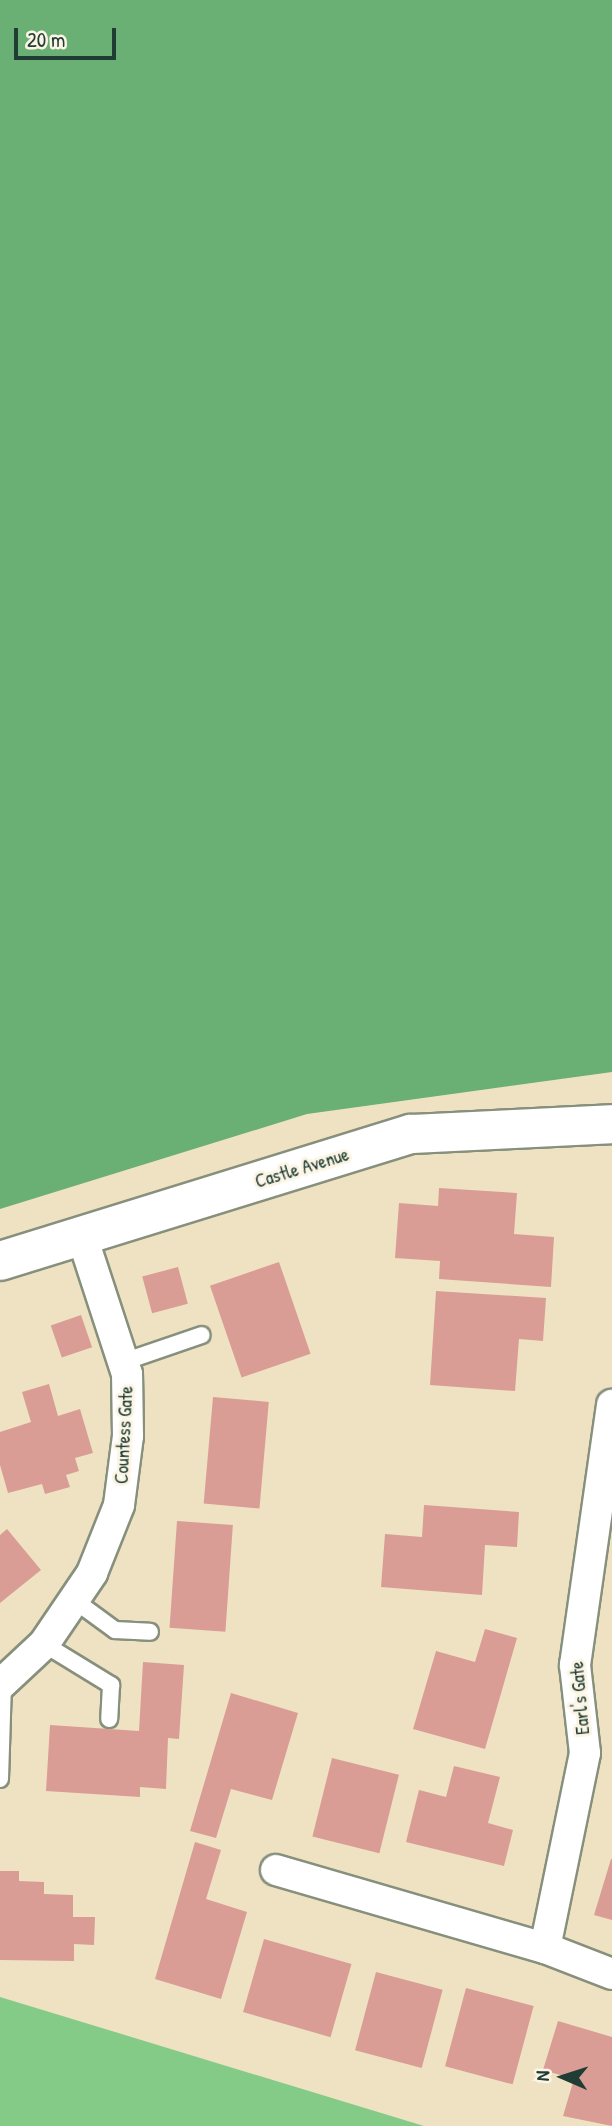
<!DOCTYPE html>
<style>
body{margin:0}
#map{position:relative;width:612px;height:2126px;overflow:hidden;background:#efe2c3;font-family:"Patrick Hand",sans-serif}
div>[style]{position:absolute}
.green>*{inset:0;background:#83cb87}
.forest>*{inset:0;background:#6aaf74}
.building>*{inset:0;background:#d99d95;transform-origin:0 0}
.roads{filter:drop-shadow(2px 0 #87907c) drop-shadow(-2px 0 #87907c) drop-shadow(0 2px #87907c) drop-shadow(0 -2px #87907c)}
.lane>*{height:16px;margin:-8px;padding:0 8px;transform-origin:8px;border-radius:8px;background:#fff}
.street>*{height:30px;margin:-15px;padding:0 15px;transform-origin:15px;border-radius:15px;background:#fff}
.secondary>*{height:38px;margin:-19px;padding:0 19px;transform-origin:19px;border-radius:19px;background:#fff}
span{translate:-50% -50%;white-space:nowrap;text-align:center;line-height:1.15;-webkit-text-stroke:6px #fcf5e5;paint-order:stroke}
.street-label{font-size:19px;color:#1f3d34}
.north{position:absolute;left:528px;top:2042px;width:70px;height:70px;-webkit-text-stroke:5px #fcf5e5;paint-order:stroke;rotate:273deg;font-size:19px;font-weight:700;line-height:28px;text-align:center;color:#1f3d34}
.north::after{content:'';display:block;margin:auto;width:24px;height:32px;background:#1f3d34;clip-path:polygon(50% 0,100% 100%,50% 72%,0 100%)}
.scale{position:absolute;left:14px;top:28px;width:102px;height:32px;box-sizing:border-box;border:4px solid #1f3d34;border-top:0;padding-left:9px;font-size:21px;line-height:24px;white-space:nowrap;color:#1f3d34;-webkit-text-stroke:5px #fcf5e5;paint-order:stroke}
</style>
<div id="map">
<div class="green">
<div style="clip-path:polygon(0 1997px,424px 2126px,0 2126px)"></div>
</div>
<div class="forest">
<div style="clip-path:polygon(0 0,612px 0,612px 1072px,307px 1114px,0 1209px)"></div>
</div>
<div class="building">
<div style="clip-path:polygon(439px 1188px,517px 1193px,514px 1234px,554px 1237px,551px 1287px,439px 1279px,440px 1261px,395px 1258px,399px 1203px,438px 1206px)"></div>
<div style="left:279px;top:1262px;width:97px;height:73px;rotate:71deg"></div>
<div style="left:178px;top:1267px;width:38px;height:37px;rotate:75deg"></div>
<div style="clip-path:polygon(436px 1291px,546px 1298px,543px 1341px,519px 1339px,515px 1391px,430px 1385px)"></div>
<div style="left:81px;top:1315px;width:34px;height:32px;rotate:71deg"></div>
<div style="clip-path:polygon(49px 1384px,58px 1416px,80px 1409px,93px 1453px,75px 1458px,79px 1471px,66px 1475px,70px 1487px,45px 1494px,42px 1484px,8px 1493px,0 1465px,0 1432px,31px 1422px,22px 1392px)"></div>
<div style="left:213px;top:1397px;width:56px;height:107px;rotate:5deg"></div>
<div style="clip-path:polygon(424px 1505px,519px 1512px,517px 1547px,485px 1545px,482px 1595px,381px 1587px,385px 1534px,422px 1537px)"></div>
<div style="left:177px;top:1521px;width:56px;height:107px;rotate:4deg"></div>
<div style="clip-path:polygon(7px 1529px,41px 1570px,0 1603px,0 1535px)"></div>
<div style="clip-path:polygon(485px 1629px,517px 1638px,485px 1749px,413px 1729px,436px 1651px,475px 1662px)"></div>
<div style="clip-path:polygon(143px 1662px,184px 1665px,179px 1739px,168px 1738px,166px 1789px,140px 1787px,140px 1797px,46px 1791px,50px 1725px,139px 1731px)"></div>
<div style="clip-path:polygon(231px 1693px,298px 1713px,272px 1800px,231px 1789px,216px 1838px,190px 1831px)"></div>
<div style="left:332px;top:1758px;width:69px;height:81px;rotate:14deg"></div>
<div style="clip-path:polygon(454px 1766px,500px 1777px,488px 1823px,513px 1830px,504px 1866px,406px 1842px,419px 1790px,446px 1797px)"></div>
<div style="clip-path:polygon(195px 1842px,221px 1850px,206px 1899px,247px 1912px,221px 1999px,155px 1979px)"></div>
<div style="clip-path:polygon(611px 1859px,612px 1859px,612px 1920px,594px 1915px)"></div>
<div style="clip-path:polygon(0 1871px,19px 1871px,19px 1881px,44px 1882px,44px 1894px,73px 1895px,73px 1917px,95px 1917px,94px 1945px,74px 1944px,74px 1961px,0 1960px)"></div>
<div style="left:264px;top:1939px;width:91px;height:76px;rotate:16deg"></div>
<div style="left:376px;top:1972px;width:69px;height:81px;rotate:15deg"></div>
<div style="left:466px;top:1988px;width:70px;height:81px;rotate:15deg"></div>
<div style="clip-path:polygon(558px 2021px,612px 2037px,612px 2126px,563px 2116px,574px 2079px,543px 2070px)"></div>
</div>
<div class="roads">
<div class="lane">
<div style="left:123px;top:1362px;width:83px;rotate:-18.9deg"></div>
<div style="left:74px;top:1600px;width:51px;rotate:36.2deg"></div>
<div style="left:115px;top:1630px;width:35px;rotate:3deg"></div>
<div style="left:44px;top:1644px;width:79px;rotate:31.5deg"></div>
<div style="left:111px;top:1685px;width:34px;rotate:93deg"></div>
<div style="left:0;top:1779px;width:95px;rotate:-88.2deg"></div>
</div>
<div class="street">
<div style="left:0;top:1685px;width:60px;rotate:-43deg"></div>
<div style="left:44px;top:1644px;width:86px;rotate:-55.9deg"></div>
<div style="left:92px;top:1573px;width:73px;rotate:-68.3deg"></div>
<div style="left:119px;top:1505px;width:70px;rotate:-82.6deg"></div>
<div style="left:128px;top:1436px;width:62px;rotate:-90.9deg"></div>
<div style="left:127px;top:1374px;width:145px;rotate:-108.1deg"></div>
<div style="left:276px;top:1870px;width:280px;rotate:16.2deg"></div>
<div style="left:545px;top:1948px;width:199px;rotate:-78.4deg"></div>
<div style="left:585px;top:1753px;width:89px;rotate:-96.5deg"></div>
<div style="left:575px;top:1665px;width:263px;rotate:-81.9deg"></div>
<div style="left:545px;top:1948px;width:72px;rotate:21.2deg"></div>
</div>
<div class="secondary">
<div style="left:0;top:1261px;width:430px;rotate:-17.2deg"></div>
<div style="left:411px;top:1134px;width:201px;rotate:-2.8deg"></div>
</div>
</div>
<div class="street-label">
<span style="left:302px;top:1168px;rotate:-17deg">Castle Avenue</span>
<span style="left:124px;top:1435px;rotate:-87deg">Countess Gate</span>
<span style="left:580px;top:1698px;rotate:-95deg">Earl's Gate</span>
</div>
<div class="north">N</div>
<div class="scale">20 m</div>
</div>
